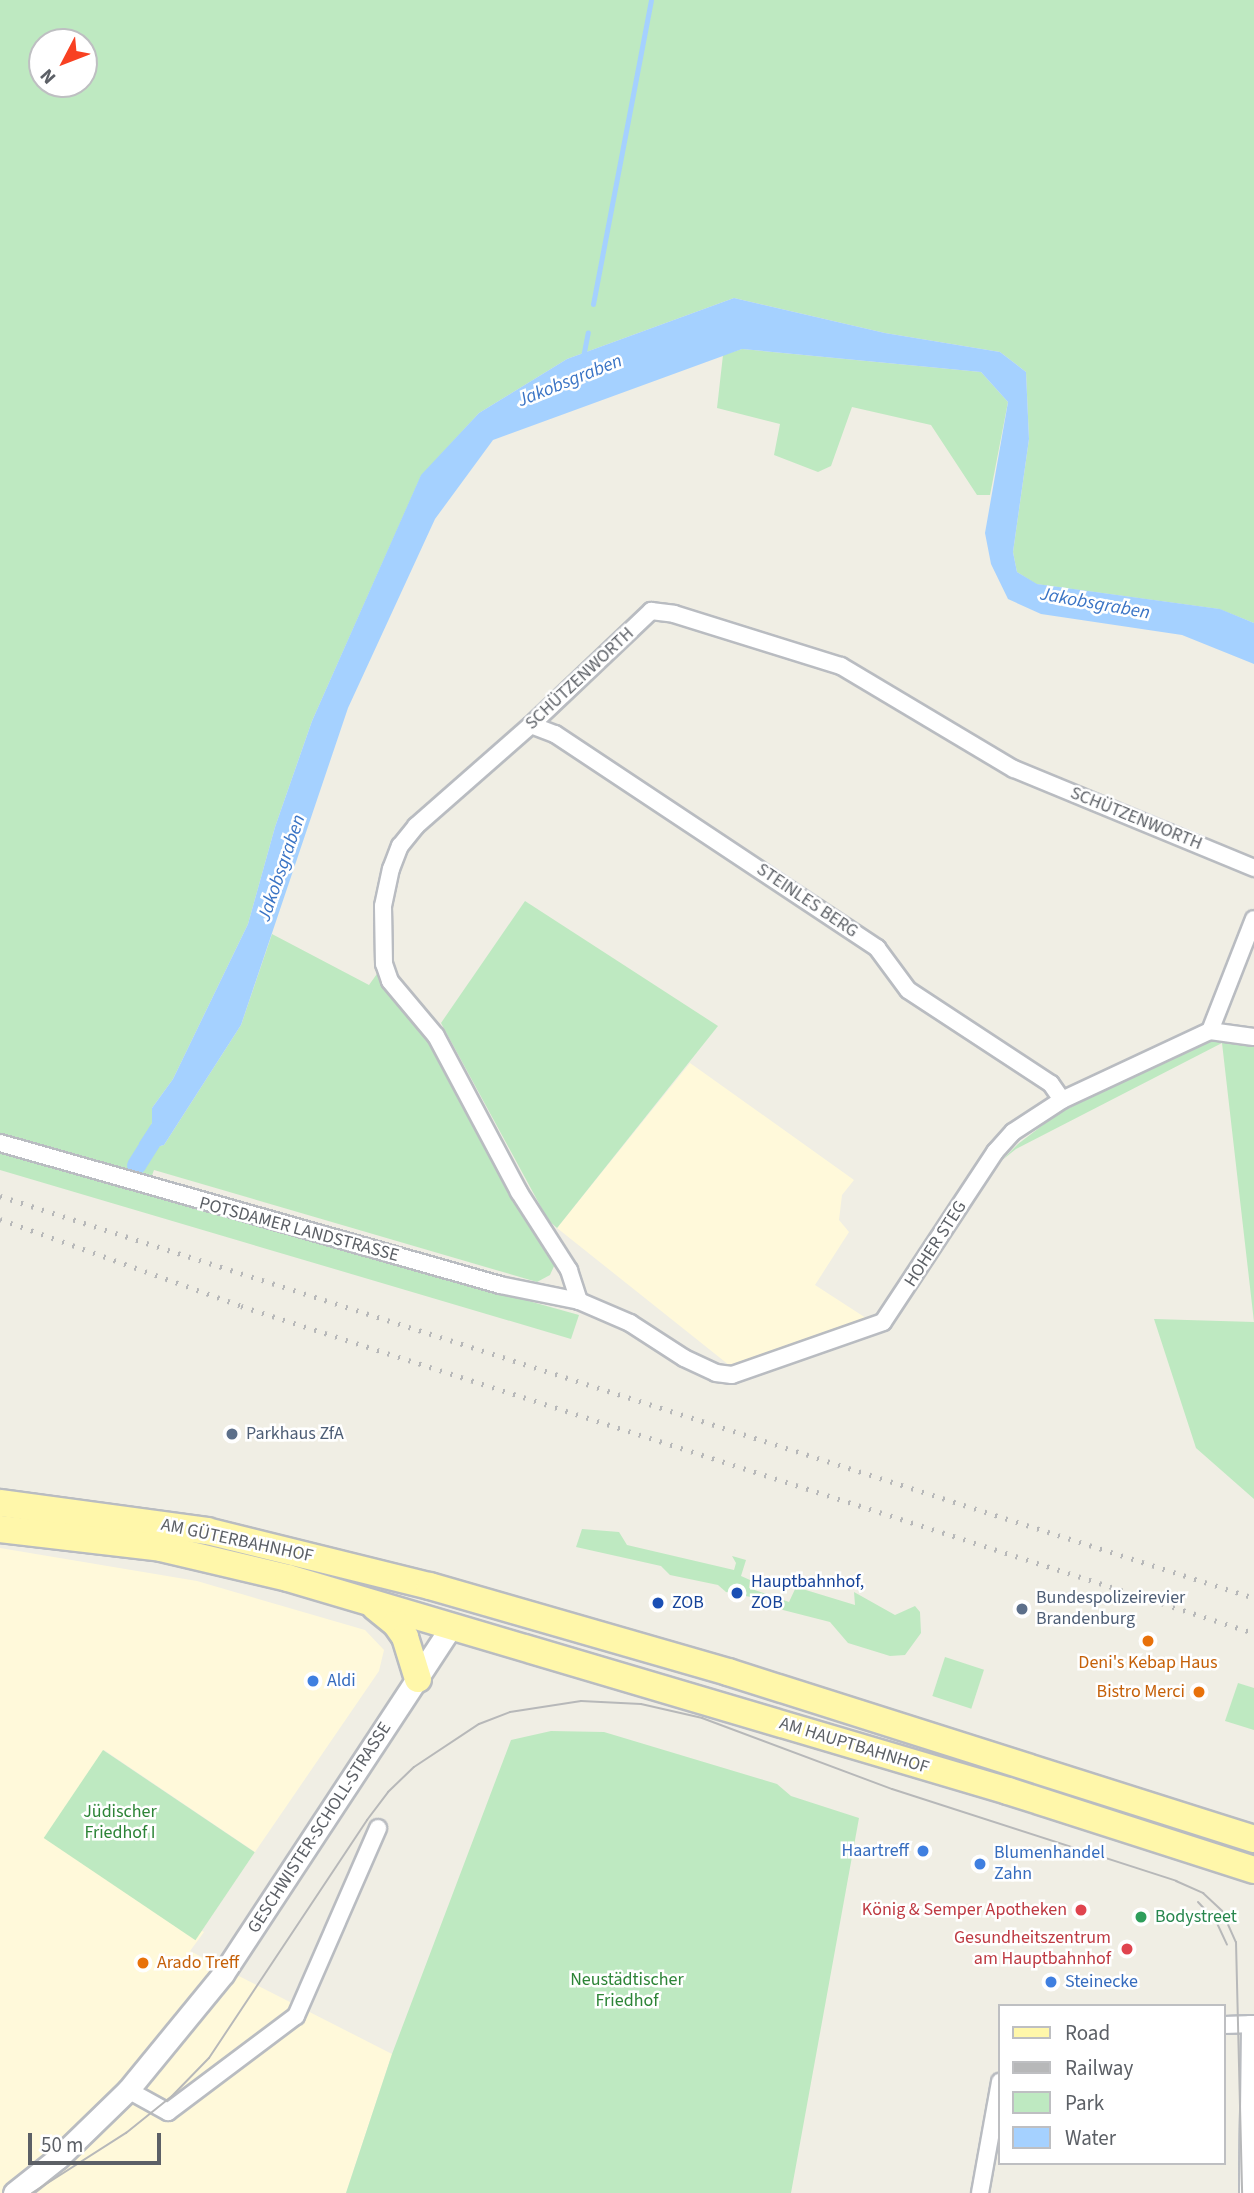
<!DOCTYPE html>
<meta charset="utf-8">
<style>
body{margin:0}
#map{position:relative;width:1254px;height:2193px;overflow:hidden;background:#f0eee4;font-family:"Source Sans 3",sans-serif}
div>[style]{position:absolute}
.commercial>*{inset:0;background:#fff9da}
.green>*{inset:0;background:#bee9c1;transform-origin:0 0}
.water>*{inset:0;background:#a5d1ff}
.stream>*{height:5px;margin:-2.5px;padding:0 2.5px;transform-origin:2.5px;border-radius:2.5px;background:#a5d1ff}
.canal>*{height:19px;margin:-9.5px;padding:0 9.5px;transform-origin:9.5px;border-radius:9.5px;background:#a5d1ff}
.roads{filter:drop-shadow(2px 0 #b9bcc1) drop-shadow(-2px 0 #b9bcc1) drop-shadow(0 2px #b9bcc1) drop-shadow(0 -2px #b9bcc1)}
.minor>*{height:16px;margin:-8px;padding:0 8px;transform-origin:8px;border-radius:8px;background:#fff}
.tertiary>*{height:21px;margin:-10.5px;padding:0 10.5px;transform-origin:10.5px;border-radius:10.5px;background:#fff}
.primary>*{height:26px;margin:-13px;padding:0 13px;transform-origin:13px;border-radius:13px;background:#fff7aa}
.tram>*{height:2px;margin:-1px;padding:0 1px;transform-origin:1px;border-radius:1px;background:#b7b8b9}
.rail>*{height:5px;margin-top:-2.5px;transform-origin:0;background:repeating-linear-gradient(90deg,#b7b8b9 0 2px,transparent 0 11px)}
.dots>*{width:19px;height:19px;translate:-50% -50%;box-sizing:border-box;border:4px solid #fff;border-radius:50%}
span{translate:-50% -50%;white-space:nowrap;text-align:center;line-height:1.15;-webkit-text-stroke:5px #fff;paint-order:stroke}
.street-label{font-size:18px;color:#5c6066}
.service-label{font-size:18px;color:#4e5e75}
.left{translate:0 -50%;text-align:left}
.transit-label{font-size:18px;color:#164399}
.food-label{font-size:18px;color:#c56008}
.right{translate:-100% -50%;text-align:right}
.shop-label{font-size:18px;color:#366cbe}
.park-label{font-size:18px;color:#2d8437}
.health-label{font-size:18px;color:#be3a42}
.leisure-label{font-size:18px;color:#27864d}
.water-label{font-size:19px;color:#3a74c5;font-style:italic}
.legend{position:absolute;left:998px;top:2004px;width:228px;height:161px;box-sizing:border-box;background:#fff;border:2px solid #bebfc2;margin:0;padding:9px 12px;list-style:none;font-size:21px;color:#5c6066}
.legend li{display:flex;align-items:center;gap:14px;height:35px}
.legend b{width:35px;border:2px solid #bebfc2}
.north{position:absolute;left:28px;top:28px;width:70px;height:70px;box-sizing:border-box;background:#fff;border:2px solid #bebfc2;border-radius:50%;rotate:228deg;font-size:19px;font-weight:700;line-height:28px;text-align:center;color:#5c6066}
.north::after{content:'';display:block;margin:auto;width:24px;height:32px;background:#f84122;clip-path:polygon(50% 0,100% 100%,50% 72%,0 100%)}
.scale{position:absolute;left:28px;top:2133px;width:133px;height:32px;box-sizing:border-box;border:4px solid #5c6066;border-top:0;padding-left:9px;font-size:21px;line-height:24px;white-space:nowrap;color:#5c6066;-webkit-text-stroke:5px #fff;paint-order:stroke}
</style>
<div id="map">
<div class="commercial">
<div style="clip-path:polygon(690px 1063px,854px 1180px,842px 1195px,839px 1220px,849px 1232px,815px 1285px,869px 1320px,729px 1365px,557px 1228px)"></div>
<div style="clip-path:polygon(0 1548px,197px 1581px,365px 1630px,384px 1650px,379px 1671px,255px 1852px,104px 1750px,47px 1840px,204px 1932px,190px 1951px,392px 2054px,346px 2193px,0 2193px)"></div>
</div>
<div class="green">
<div style="clip-path:polygon(evenodd,0 0,1254px 0,1254px 623px,1219px 609px,1036px 584px,1017px 572px,1013px 552px,1029px 439px,1026px 372px,1000px 352px,885px 333px,734px 298px,567px 359px,479px 413px,421px 476px,312px 721px,275px 827px,248px 924px,173px 1079px,152px 1108px,152px 1123px,142px 1151px,164px 1145px,241px 1025px,272px 934px,369px 985px,379px 971px,435px 1042px,513px 1195px,555px 1264px,550px 1275px,537px 1282px,154px 1170px,145px 1194px,579px 1315px,571px 1339px,0 1170px,0 0,42px 42px,84px 42px,84px 84px,42px 84px,42px 42px)"></div>
<div style="clip-path:polygon(742px 349px,981px 372px,1008px 402px,990px 495px,977px 495px,931px 425px,852px 407px,831px 466px,818px 472px,774px 455px,780px 424px,717px 408px,723px 355px)"></div>
<div style="clip-path:polygon(525px 901px,718px 1026px,557px 1228px,548px 1220px,441px 1023px)"></div>
<div style="clip-path:polygon(1233px 1039px,1254px 1043px,1254px 1499px,1196px 1448px,1154px 1319px,1254px 1322px,1222px 1043px,1016px 1149px,1001px 1161px,1018px 1144px,1056px 1115px,1123px 1080px,1198px 1043px)"></div>
<div style="clip-path:polygon(582px 1529px,619px 1532px,627px 1545px,734px 1570px,736px 1563px,732px 1556px,746px 1560px,741px 1576px,750px 1580px,749px 1588px,789px 1602px,796px 1587px,855px 1605px,854px 1592px,895px 1615px,915px 1606px,920px 1612px,921px 1633px,905px 1655px,890px 1656px,848px 1643px,830px 1622px,783px 1610px,775px 1602px,726px 1592px,718px 1585px,670px 1575px,661px 1566px,576px 1547px)"></div>
<div style="left:945px;top:1657px;width:41px;height:41px;rotate:18deg"></div>
<div style="clip-path:polygon(1238px 1683px,1254px 1688px,1254px 1730px,1225px 1721px)"></div>
<div style="clip-path:polygon(551px 1731px,604px 1732px,777px 1784px,791px 1796px,859px 1818px,791px 2193px,346px 2193px,392px 2054px,511px 1740px)"></div>
<div style="left:103px;top:1750px;width:183px;height:106px;rotate:34deg"></div>
</div>
<div class="water">
<div style="clip-path:polygon(734px 298px,885px 333px,1000px 352px,1026px 372px,1029px 439px,1013px 552px,1017px 572px,1037px 584px,1220px 609px,1254px 623px,1254px 664px,1182px 635px,1041px 614px,1008px 599px,991px 564px,985px 533px,1008px 402px,981px 372px,742px 349px,493px 440px,435px 519px,348px 708px,241px 1025px,164px 1145px,142px 1151px,139px 1143px,152px 1123px,152px 1108px,173px 1079px,248px 924px,275px 827px,312px 721px,421px 475px,479px 413px,567px 359px)"></div>
</div>
<div class="stream">
<div style="left:593px;top:304px;width:309px;rotate:-79.2deg"></div>
<div style="left:583px;top:357px;width:25px;rotate:-79deg"></div>
</div>
<div class="canal">
<div style="left:136px;top:1165px;width:41px;rotate:-57.8deg"></div>
</div>
<div class="roads">
<div class="minor">
<div style="left:531px;top:725px;width:26px;rotate:21deg"></div>
<div style="left:555px;top:734px;width:387px;rotate:33.6deg"></div>
<div style="left:877px;top:948px;width:52px;rotate:53.6deg"></div>
<div style="left:908px;top:990px;width:171px;rotate:33.3deg"></div>
<div style="left:1051px;top:1084px;width:19px;rotate:55deg"></div>
<div style="left:1210px;top:1031px;width:120px;rotate:-68.6deg"></div>
<div style="left:0;top:1143px;width:520px;rotate:15.85deg"></div>
<div style="left:500px;top:1285px;width:81px;rotate:11.4deg"></div>
<div style="left:579px;top:1301px;width:56px;rotate:23.3deg"></div>
<div style="left:630px;top:1323px;width:64px;rotate:32.9deg"></div>
<div style="left:684px;top:1358px;width:35px;rotate:25deg"></div>
<div style="left:716px;top:1373px;width:16px;rotate:7deg"></div>
<div style="left:732px;top:1375px;width:160px;rotate:-19.3deg"></div>
<div style="left:883px;top:1322px;width:204px;rotate:-56.6deg"></div>
<div style="left:995px;top:1152px;width:27px;rotate:-48deg"></div>
<div style="left:1013px;top:1132px;width:59px;rotate:-33.1deg"></div>
<div style="left:1062px;top:1100px;width:163px;rotate:-25deg"></div>
<div style="left:1210px;top:1031px;width:44px;rotate:7.8deg"></div>
<div style="left:579px;top:1301px;width:33px;rotate:-108deg"></div>
<div style="left:569px;top:1270px;width:93px;rotate:-122.7deg"></div>
<div style="left:519px;top:1192px;width:177px;rotate:-118deg"></div>
<div style="left:436px;top:1036px;width:72px;rotate:-129.9deg"></div>
<div style="left:390px;top:981px;width:18px;rotate:-109deg"></div>
<div style="left:384px;top:964px;width:58px;rotate:-91deg"></div>
<div style="left:383px;top:906px;width:38px;rotate:-78deg"></div>
<div style="left:391px;top:869px;width:25px;rotate:-69deg"></div>
<div style="left:400px;top:846px;width:26px;rotate:-51deg"></div>
<div style="left:416px;top:826px;width:153px;rotate:-41.3deg"></div>
<div style="left:531px;top:725px;width:166px;rotate:-43.5deg"></div>
<div style="left:651px;top:611px;width:23px;rotate:7deg"></div>
<div style="left:674px;top:614px;width:175px;rotate:17.3deg"></div>
<div style="left:841px;top:666px;width:201px;rotate:30.8deg"></div>
<div style="left:1014px;top:769px;width:260px;rotate:22.4deg"></div>
<div style="left:1224px;top:2025px;width:30px;rotate:-2deg"></div>
<div style="left:128px;top:2090px;width:46px;rotate:28.8deg"></div>
<div style="left:168px;top:2112px;width:160px;rotate:-36.9deg"></div>
<div style="left:296px;top:2016px;width:205px;rotate:-66.4deg"></div>
<div style="left:980px;top:2193px;width:113px;rotate:-79.8deg"></div>
<div style="left:1248px;top:2193px;width:169px;rotate:-89.3deg"></div>
</div>
<div class="tertiary">
<div style="left:14px;top:2193px;width:56px;rotate:-38.5deg"></div>
<div style="left:58px;top:2158px;width:98px;rotate:-44.2deg"></div>
<div style="left:128px;top:2090px;width:150px;rotate:-50.7deg"></div>
<div style="left:223px;top:1974px;width:417px;rotate:-56.7deg"></div>
</div>
<div class="primary">
<div style="left:0;top:1503px;width:209px;rotate:7.7deg"></div>
<div style="left:207px;top:1531px;width:230px;rotate:13.9deg"></div>
<div style="left:430px;top:1586px;width:310px;rotate:16.1deg"></div>
<div style="left:728px;top:1672px;width:552px;rotate:17.61deg"></div>
<div style="left:0;top:1529px;width:162px;rotate:6.7deg"></div>
<div style="left:161px;top:1548px;width:130px;rotate:13.3deg"></div>
<div style="left:288px;top:1578px;width:751px;rotate:16.48deg"></div>
<div style="left:1008px;top:1791px;width:258px;rotate:17.8deg"></div>
<div style="left:375px;top:1607px;width:27px;rotate:39deg"></div>
<div style="left:396px;top:1624px;width:16px;rotate:55deg"></div>
<div style="left:405px;top:1637px;width:44px;rotate:72.8deg"></div>
</div>
</div>
<div class="tram">
<div style="left:1198px;top:1902px;width:26px;rotate:47deg"></div>
<div style="left:1216px;top:1921px;width:26px;rotate:65deg"></div>
<div style="left:32px;top:2193px;width:112px;rotate:-32.6deg"></div>
<div style="left:126px;top:2133px;width:59px;rotate:-38.8deg"></div>
<div style="left:172px;top:2096px;width:53px;rotate:-45.8deg"></div>
<div style="left:209px;top:2058px;width:286px;rotate:-56.4deg"></div>
<div style="left:367px;top:1820px;width:35px;rotate:-53deg"></div>
<div style="left:388px;top:1792px;width:36px;rotate:-44deg"></div>
<div style="left:414px;top:1767px;width:78px;rotate:-33.5deg"></div>
<div style="left:479px;top:1724px;width:33px;rotate:-21deg"></div>
<div style="left:510px;top:1712px;width:72px;rotate:-8.8deg"></div>
<div style="left:581px;top:1701px;width:60px;rotate:2.9deg"></div>
<div style="left:641px;top:1704px;width:63px;rotate:12.9deg"></div>
<div style="left:702px;top:1718px;width:203px;rotate:20.5deg"></div>
<div style="left:892px;top:1789px;width:299px;rotate:17.9deg"></div>
<div style="left:1176px;top:1881px;width:30px;rotate:24deg"></div>
<div style="left:1203px;top:1893px;width:26px;rotate:43deg"></div>
<div style="left:1222px;top:1911px;width:34px;rotate:66deg"></div>
<div style="left:1236px;top:1942px;width:251px;rotate:88.6deg"></div>
</div>
<div class="rail">
<div style="left:0;top:1196px;width:1317px;rotate:17.77deg"></div>
<div style="left:0;top:1219px;width:256px;rotate:19.8deg"></div>
<div style="left:241px;top:1306px;width:1064px;rotate:17.89deg"></div>
</div>
<div class="dots">
<div style="left:232px;top:1434px;background:#5c6f8a"></div>
<div style="left:737px;top:1593px;background:#1a4fb4"></div>
<div style="left:658px;top:1603px;background:#1a4fb4"></div>
<div style="left:1022px;top:1609px;background:#5c6f8a"></div>
<div style="left:1148px;top:1641px;background:#e8710a"></div>
<div style="left:313px;top:1681px;background:#3f7fe0"></div>
<div style="left:1199px;top:1692px;background:#e8710a"></div>
<div style="left:923px;top:1851px;background:#3f7fe0"></div>
<div style="left:980px;top:1864px;background:#3f7fe0"></div>
<div style="left:1081px;top:1910px;background:#e0444e"></div>
<div style="left:1141px;top:1917px;background:#2e9e5b"></div>
<div style="left:1127px;top:1949px;background:#e0444e"></div>
<div style="left:143px;top:1963px;background:#e8710a"></div>
<div style="left:1051px;top:1982px;background:#3f7fe0"></div>
</div>
<div class="street-label">
<span style="left:580px;top:679px;rotate:-43deg">SCHÜTZENWORTH</span>
<span style="left:1136px;top:819px;rotate:22deg">SCHÜTZENWORTH</span>
<span style="left:807px;top:901px;rotate:34deg">STEINLES BERG</span>
<span style="left:299px;top:1230px;rotate:15deg">POTSDAMER LANDSTRASSE</span>
<span style="left:936px;top:1244px;rotate:-57deg">HOHER STEG</span>
<span style="left:237px;top:1541px;rotate:12deg">AM GÜTERBAHNHOF</span>
<span style="left:854px;top:1746px;rotate:17deg">AM HAUPTBAHNHOF</span>
<span style="left:320px;top:1828px;rotate:-57deg">GESCHWISTER-SCHOLL-STRASSE</span>
</div>
<div class="service-label">
<span class="left" style="left:246px;top:1434px">Parkhaus ZfA</span>
<span class="left" style="left:1036px;top:1609px">Bundespolizeirevier<br>Brandenburg</span>
</div>
<div class="transit-label">
<span class="left" style="left:751px;top:1593px">Hauptbahnhof,<br>ZOB</span>
<span class="left" style="left:672px;top:1603px">ZOB</span>
</div>
<div class="food-label">
<span style="left:1148px;top:1663px">Deni's Kebap Haus</span>
<span class="right" style="left:1185px;top:1692px">Bistro Merci</span>
<span class="left" style="left:157px;top:1963px">Arado Treff</span>
</div>
<div class="shop-label">
<span class="left" style="left:327px;top:1681px">Aldi</span>
<span class="right" style="left:909px;top:1851px">Haartreff</span>
<span class="left" style="left:994px;top:1864px">Blumenhandel<br>Zahn</span>
<span class="left" style="left:1065px;top:1982px">Steinecke</span>
</div>
<div class="park-label">
<span style="left:120px;top:1823px">Jüdischer<br>Friedhof I</span>
<span style="left:627px;top:1991px">Neustädtischer<br>Friedhof</span>
</div>
<div class="health-label">
<span class="right" style="left:1067px;top:1910px">König &amp; Semper Apotheken</span>
<span class="right" style="left:1111px;top:1949px">Gesundheitszentrum<br>am Hauptbahnhof</span>
</div>
<div class="leisure-label">
<span class="left" style="left:1155px;top:1917px">Bodystreet</span>
</div>
<div class="water-label">
<span style="left:570px;top:381px;rotate:-22deg">Jakobsgraben</span>
<span style="left:1095px;top:604px;rotate:10deg">Jakobsgraben</span>
<span style="left:282px;top:868px;rotate:-71deg">Jakobsgraben</span>
</div>
<ul class="legend">
<li><b style="height:9px;background:#fff7aa"></b>Road</li>
<li><b style="height:9px;background:#b7b8b9"></b>Railway</li>
<li><b style="height:19px;background:#bee9c1"></b>Park</li>
<li><b style="height:19px;background:#a5d1ff"></b>Water</li>
</ul>
<div class="north">N</div>
<div class="scale">50 m</div>
</div>
